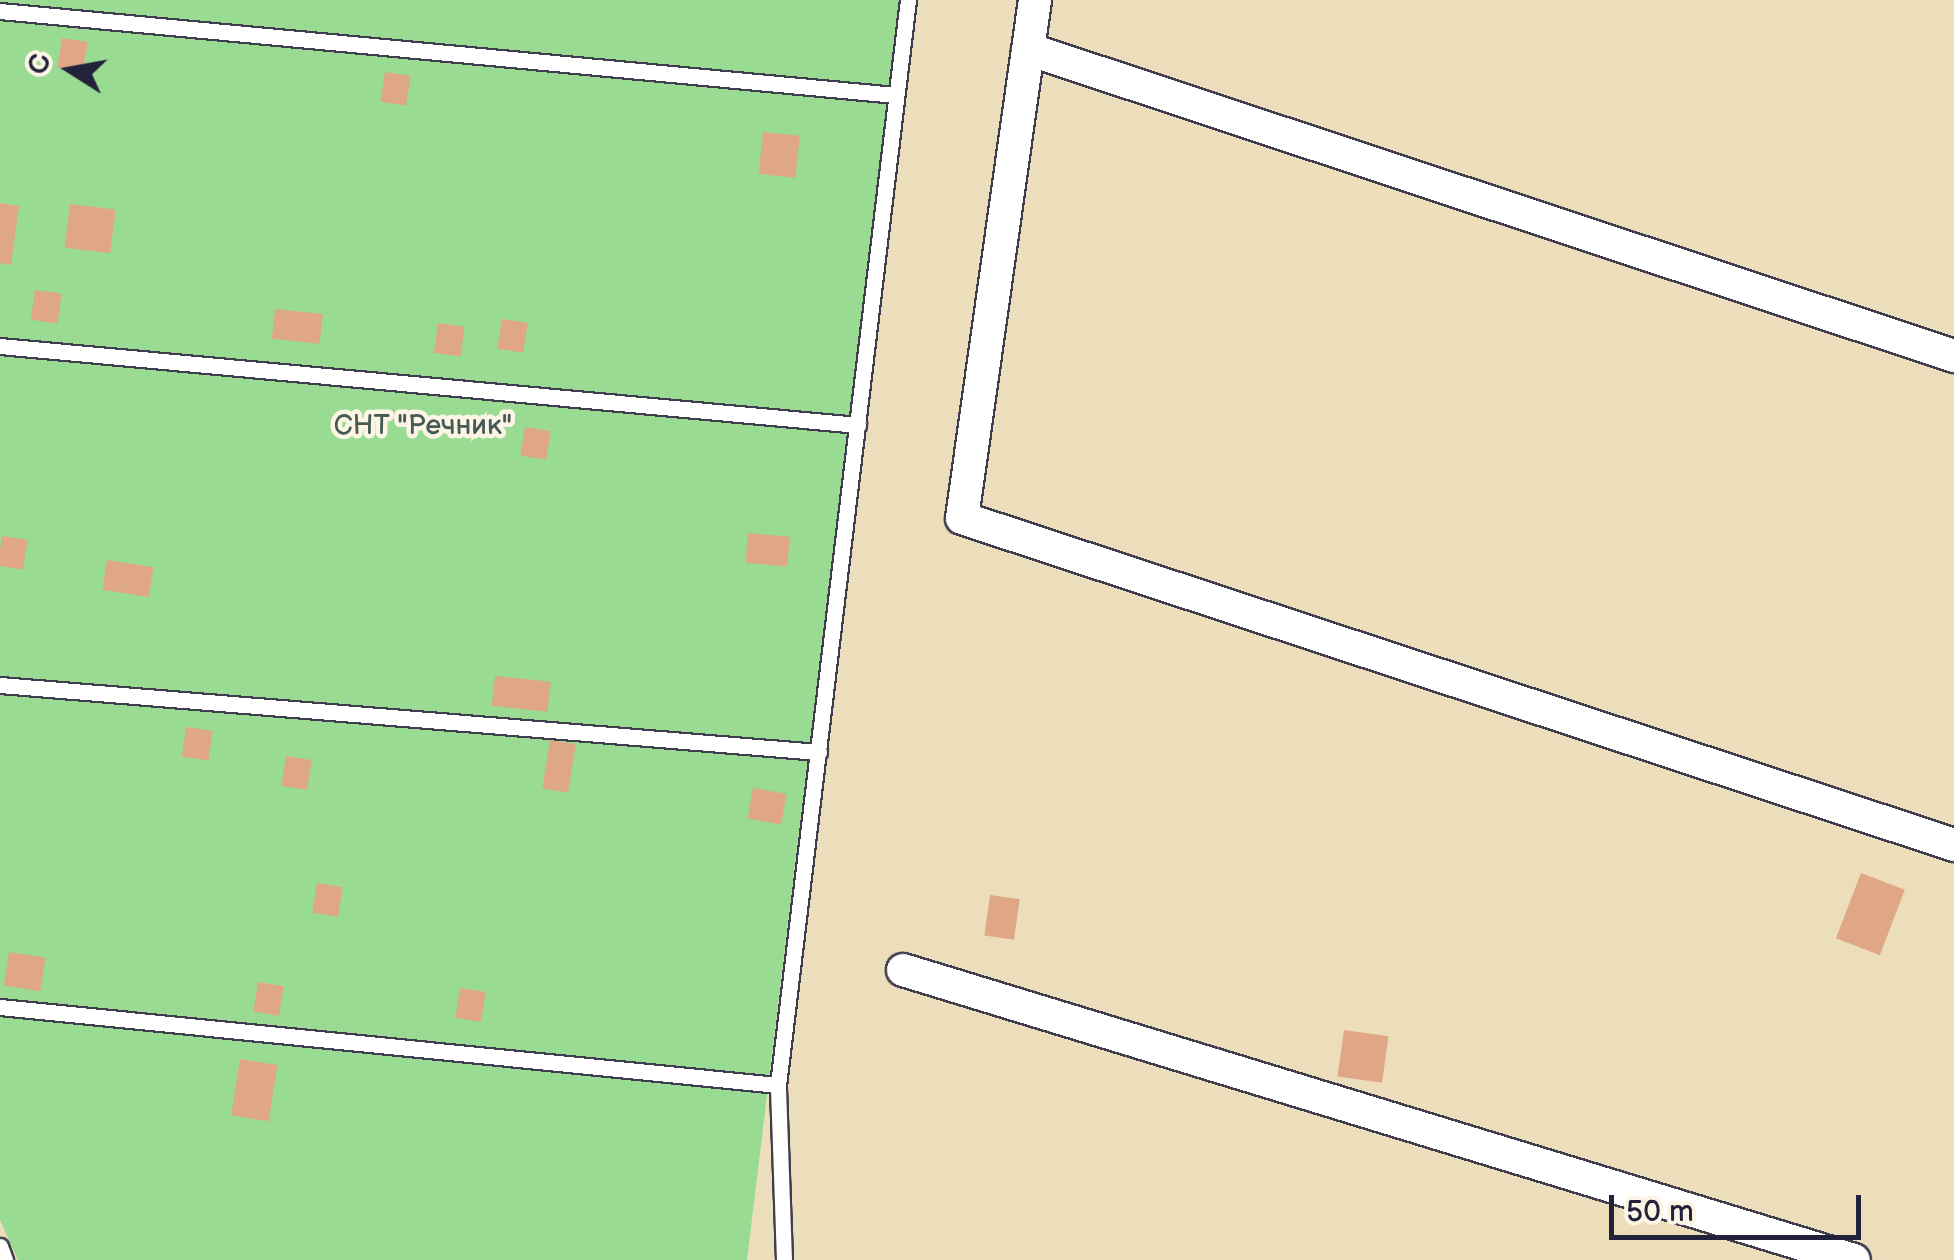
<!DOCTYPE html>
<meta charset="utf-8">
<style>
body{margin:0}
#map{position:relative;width:1954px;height:1260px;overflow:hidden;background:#ecdebb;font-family:"Balsamiq Sans",sans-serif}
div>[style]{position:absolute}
.green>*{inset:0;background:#99db92}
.building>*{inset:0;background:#e0a786;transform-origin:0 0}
.roads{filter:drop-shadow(2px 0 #403e4e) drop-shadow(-2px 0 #403e4e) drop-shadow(0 2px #403e4e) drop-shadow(0 -2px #403e4e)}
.service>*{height:15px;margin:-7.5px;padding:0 7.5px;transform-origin:7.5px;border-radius:7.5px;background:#fff}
.minor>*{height:32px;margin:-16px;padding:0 16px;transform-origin:16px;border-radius:16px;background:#fff}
span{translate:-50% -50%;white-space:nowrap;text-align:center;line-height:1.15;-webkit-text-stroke:9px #fcf5e5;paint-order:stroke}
.park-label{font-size:28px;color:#465a55}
.north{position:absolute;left:20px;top:20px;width:100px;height:100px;-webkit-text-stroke:8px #fcf5e5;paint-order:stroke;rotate:281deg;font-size:28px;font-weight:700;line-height:40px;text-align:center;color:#22223b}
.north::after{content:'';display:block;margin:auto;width:35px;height:45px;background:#22223b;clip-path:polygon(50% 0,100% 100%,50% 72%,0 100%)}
.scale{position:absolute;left:1609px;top:1195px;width:252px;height:45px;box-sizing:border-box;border:5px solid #22223b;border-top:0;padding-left:12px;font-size:30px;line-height:35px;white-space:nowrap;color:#22223b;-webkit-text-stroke:8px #fcf5e5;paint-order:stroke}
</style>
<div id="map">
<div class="green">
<div style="clip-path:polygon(0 0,900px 0,747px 1260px,18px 1260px,0 1220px)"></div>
</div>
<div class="building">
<div style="left:62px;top:38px;width:26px;height:30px;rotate:9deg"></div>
<div style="left:385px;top:72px;width:26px;height:30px;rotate:9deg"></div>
<div style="left:763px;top:132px;width:37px;height:42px;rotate:6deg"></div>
<div style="clip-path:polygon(0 203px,19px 206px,11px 265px,0 263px)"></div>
<div style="left:70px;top:204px;width:46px;height:44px;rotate:7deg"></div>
<div style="left:35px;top:290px;width:27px;height:30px;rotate:8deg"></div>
<div style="left:275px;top:309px;width:48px;height:30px;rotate:6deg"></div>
<div style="left:502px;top:319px;width:26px;height:30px;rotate:9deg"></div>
<div style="left:438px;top:323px;width:27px;height:30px;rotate:8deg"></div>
<div style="left:525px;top:427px;width:26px;height:29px;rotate:9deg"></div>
<div style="left:748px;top:533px;width:42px;height:30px;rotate:5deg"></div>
<div style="left:2px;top:536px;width:26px;height:30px;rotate:9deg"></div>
<div style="left:107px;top:560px;width:47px;height:30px;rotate:9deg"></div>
<div style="left:495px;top:676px;width:56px;height:30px;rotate:6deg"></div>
<div style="left:186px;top:727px;width:27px;height:30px;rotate:8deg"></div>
<div style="left:550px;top:740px;width:26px;height:49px;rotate:9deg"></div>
<div style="left:286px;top:756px;width:26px;height:30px;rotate:9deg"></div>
<div style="left:753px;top:788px;width:34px;height:31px;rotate:10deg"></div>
<div style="left:1861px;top:873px;width:47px;height:70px;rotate:21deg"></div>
<div style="left:317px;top:883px;width:26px;height:30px;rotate:9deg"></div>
<div style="left:990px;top:895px;width:30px;height:41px;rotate:8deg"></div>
<div style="left:9px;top:952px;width:37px;height:34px;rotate:9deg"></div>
<div style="left:258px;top:982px;width:26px;height:30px;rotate:9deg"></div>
<div style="left:460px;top:988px;width:26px;height:30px;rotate:9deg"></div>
<div style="left:1344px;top:1030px;width:45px;height:47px;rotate:8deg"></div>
<div style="left:240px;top:1059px;width:38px;height:57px;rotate:9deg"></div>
</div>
<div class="roads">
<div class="service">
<div style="left:0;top:11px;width:899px;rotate:5.36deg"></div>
<div style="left:0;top:346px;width:862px;rotate:5.26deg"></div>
<div style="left:0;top:685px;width:822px;rotate:4.68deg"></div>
<div style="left:0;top:1007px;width:782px;rotate:5.73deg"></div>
<div style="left:0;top:1246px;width:15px;rotate:70deg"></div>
<div style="left:784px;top:1260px;width:175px;rotate:-92deg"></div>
<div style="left:778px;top:1085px;width:1093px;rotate:-83.17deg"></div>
</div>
<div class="minor">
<div style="left:1035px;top:0;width:523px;rotate:98.02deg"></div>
<div style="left:962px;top:518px;width:1045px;rotate:18.24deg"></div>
<div style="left:1028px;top:49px;width:976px;rotate:18.34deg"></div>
<div style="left:903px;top:970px;width:994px;rotate:16.96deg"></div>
</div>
</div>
<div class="park-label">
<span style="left:423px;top:426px">СНТ "Речник"</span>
</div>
<div class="north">С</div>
<div class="scale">50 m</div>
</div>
